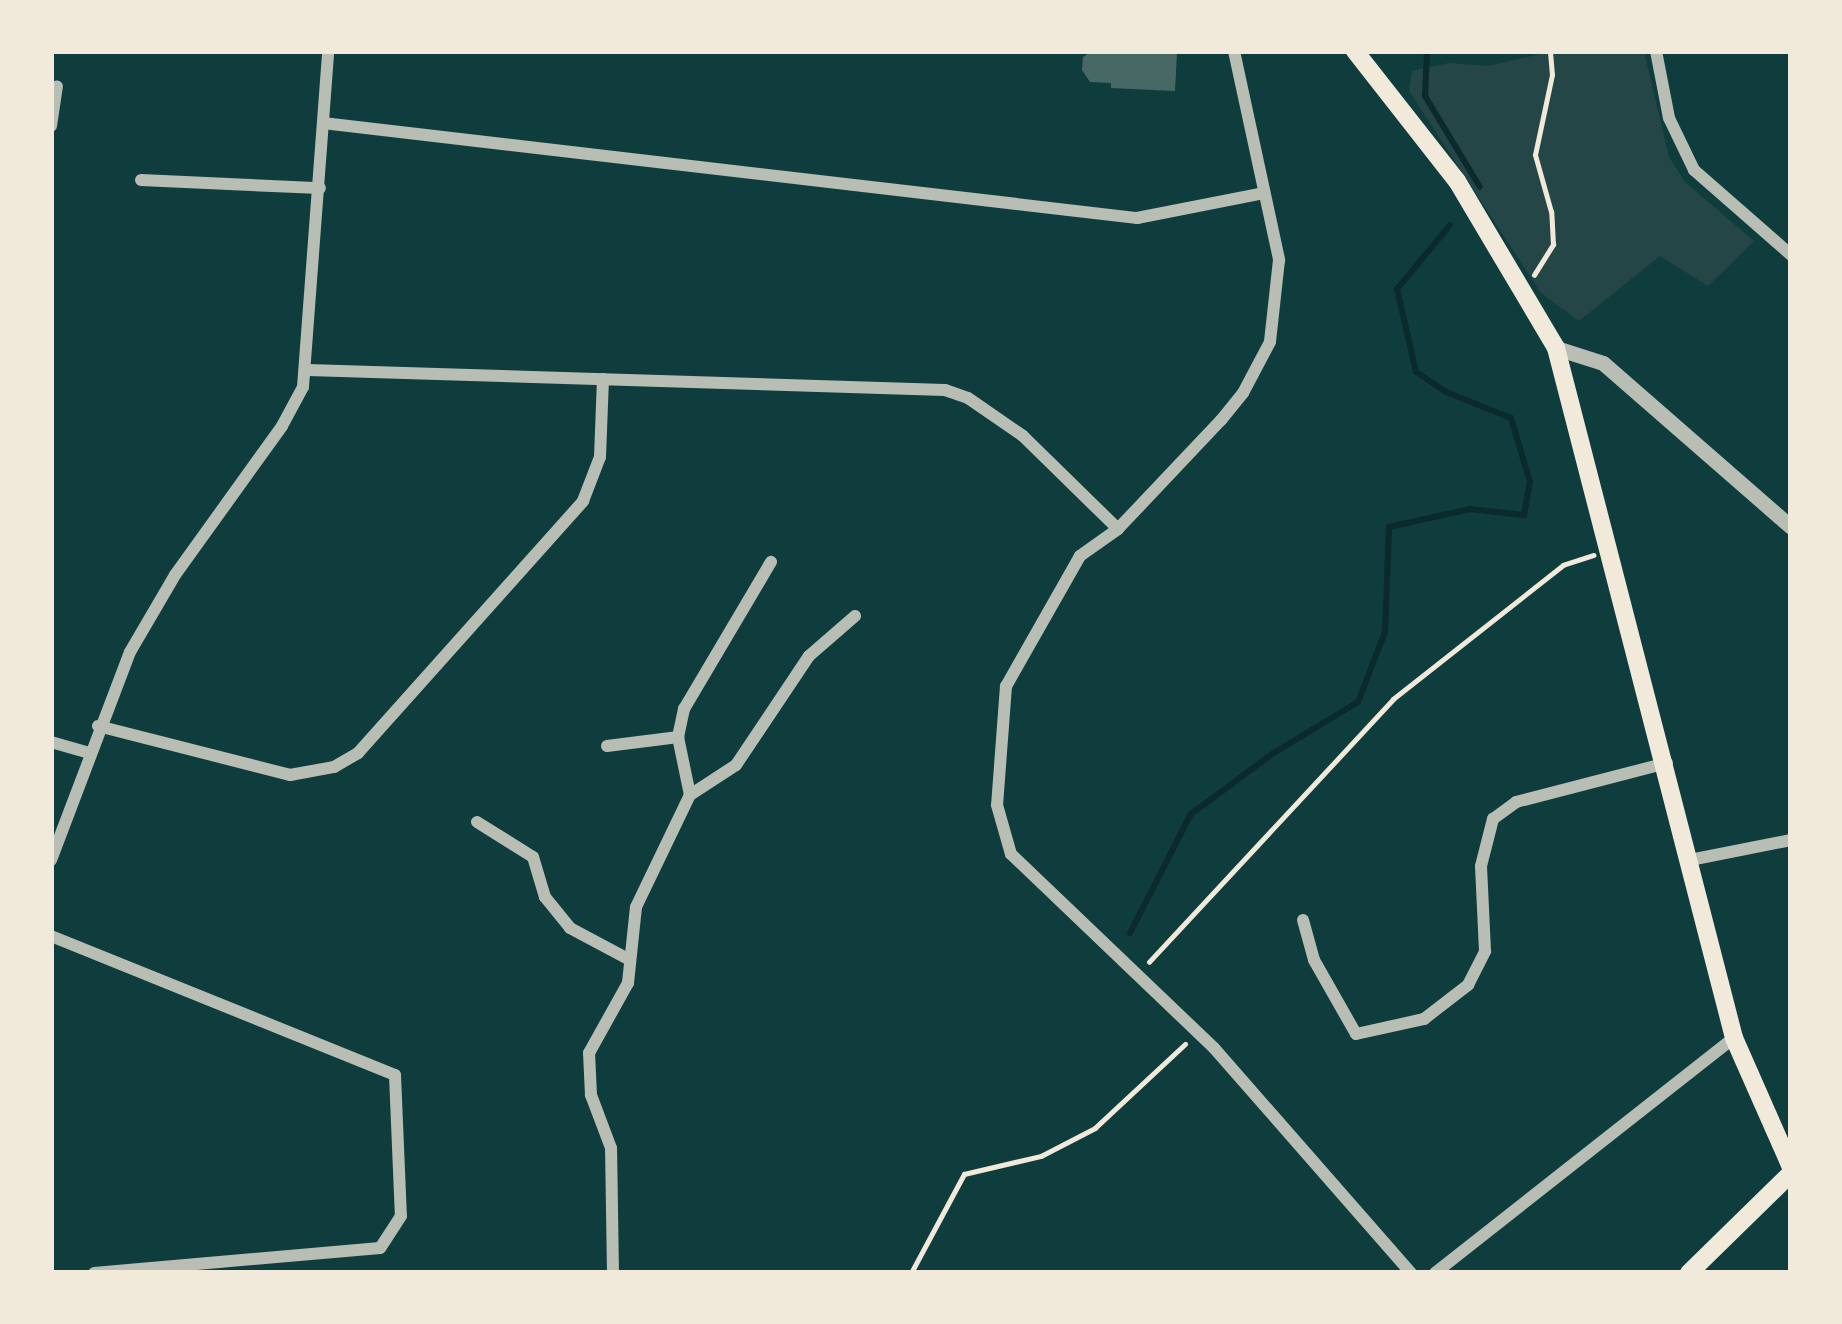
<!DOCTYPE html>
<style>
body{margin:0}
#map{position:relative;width:1842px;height:1324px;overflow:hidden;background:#0f3d3e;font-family:"IBM Plex Serif",serif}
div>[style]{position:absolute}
.green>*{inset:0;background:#244646}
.stream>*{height:6px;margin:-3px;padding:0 3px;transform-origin:3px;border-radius:3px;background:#0a2a2b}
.building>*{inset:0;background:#486865}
.path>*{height:4.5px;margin:-2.25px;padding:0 2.25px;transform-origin:2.25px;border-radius:2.25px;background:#f1e9da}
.minor>*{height:12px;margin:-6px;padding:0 6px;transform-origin:6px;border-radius:6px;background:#b8beb3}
.tertiary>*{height:15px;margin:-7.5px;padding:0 7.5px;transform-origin:7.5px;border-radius:7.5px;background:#b8beb3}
.secondary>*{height:18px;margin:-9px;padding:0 9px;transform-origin:9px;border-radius:9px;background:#f1e9da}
span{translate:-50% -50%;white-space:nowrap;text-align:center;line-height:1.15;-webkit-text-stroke:12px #f1e9da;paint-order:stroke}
.frame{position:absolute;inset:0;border:54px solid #f1e9da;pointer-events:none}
</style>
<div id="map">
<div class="green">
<div style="clip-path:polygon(1553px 51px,1644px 51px,1669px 157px,1685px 182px,1754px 241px,1708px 286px,1660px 256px,1579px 321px,1541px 293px,1409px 91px,1412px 71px,1449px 63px,1489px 66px)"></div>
</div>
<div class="stream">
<div style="left:1427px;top:51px;width:45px;rotate:92.5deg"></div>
<div style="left:1425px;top:96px;width:106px;rotate:58.9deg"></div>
<div style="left:1130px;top:933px;width:134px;rotate:-62.9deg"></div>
<div style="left:1191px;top:814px;width:101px;rotate:-36.5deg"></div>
<div style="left:1272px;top:754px;width:100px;rotate:-31.2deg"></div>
<div style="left:1358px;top:702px;width:75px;rotate:-68.9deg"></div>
<div style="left:1385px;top:632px;width:105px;rotate:-87.8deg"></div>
<div style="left:1389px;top:527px;width:83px;rotate:-12.5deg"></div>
<div style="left:1470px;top:509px;width:54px;rotate:6.3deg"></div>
<div style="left:1524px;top:515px;width:34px;rotate:-80deg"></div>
<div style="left:1530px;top:482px;width:67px;rotate:-106.5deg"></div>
<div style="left:1511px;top:418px;width:70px;rotate:-158.2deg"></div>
<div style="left:1446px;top:392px;width:36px;rotate:-146deg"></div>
<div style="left:1416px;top:372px;width:85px;rotate:-102.9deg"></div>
<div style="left:1397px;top:289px;width:83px;rotate:-50.4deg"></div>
</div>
<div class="building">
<div style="clip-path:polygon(1092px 51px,1177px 53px,1175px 91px,1111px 88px,1111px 83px,1090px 82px,1082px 70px,1083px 57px)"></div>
</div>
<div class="path">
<div style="left:1534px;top:275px;width:36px;rotate:-58deg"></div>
<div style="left:1553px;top:245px;width:33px;rotate:-93deg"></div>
<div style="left:1551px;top:212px;width:59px;rotate:-105.7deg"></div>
<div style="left:1535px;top:155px;width:82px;rotate:-78deg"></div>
<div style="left:1552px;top:75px;width:24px;rotate:-95deg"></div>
<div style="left:1149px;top:962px;width:359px;rotate:-47.1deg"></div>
<div style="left:1393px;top:699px;width:216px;rotate:-38.2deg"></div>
<div style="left:1563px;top:565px;width:32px;rotate:-18deg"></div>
<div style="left:911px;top:1273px;width:112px;rotate:-61.8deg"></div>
<div style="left:964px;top:1174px;width:79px;rotate:-13.2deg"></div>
<div style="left:1041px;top:1156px;width:61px;rotate:-27.4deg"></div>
<div style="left:1095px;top:1128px;width:123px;rotate:-43deg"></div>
</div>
<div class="minor">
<div style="left:1234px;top:51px;width:214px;rotate:77.8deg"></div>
<div style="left:1279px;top:260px;width:82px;rotate:96.3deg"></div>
<div style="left:1270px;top:342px;width:58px;rotate:117.9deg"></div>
<div style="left:1243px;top:393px;width:35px;rotate:129deg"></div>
<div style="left:1221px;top:420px;width:150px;rotate:133.4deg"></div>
<div style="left:1118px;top:529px;width:47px;rotate:144.6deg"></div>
<div style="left:1080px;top:556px;width:150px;rotate:119.6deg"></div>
<div style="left:1006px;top:686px;width:119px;rotate:94.3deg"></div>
<div style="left:997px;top:805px;width:51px;rotate:74.1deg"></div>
<div style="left:1011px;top:854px;width:281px;rotate:43.7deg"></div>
<div style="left:1214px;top:1048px;width:299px;rotate:48.8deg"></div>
<div style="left:1656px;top:51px;width:68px;rotate:79deg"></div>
<div style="left:1669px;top:118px;width:58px;rotate:64.3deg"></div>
<div style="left:1694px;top:170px;width:129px;rotate:41.2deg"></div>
<div style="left:323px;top:123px;width:820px;rotate:6.66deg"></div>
<div style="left:1137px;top:218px;width:129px;rotate:-11.1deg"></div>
<div style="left:51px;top:126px;width:40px;rotate:-81.5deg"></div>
<div style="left:141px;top:180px;width:179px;rotate:2.6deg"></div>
<div style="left:308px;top:370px;width:637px;rotate:1.8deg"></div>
<div style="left:945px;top:390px;width:24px;rotate:19deg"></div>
<div style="left:968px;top:398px;width:67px;rotate:34.6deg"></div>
<div style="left:1023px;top:436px;width:133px;rotate:44.4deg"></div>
<div style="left:98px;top:726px;width:198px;rotate:14.3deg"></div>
<div style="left:290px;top:775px;width:45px;rotate:-10.3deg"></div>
<div style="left:334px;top:767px;width:28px;rotate:-30deg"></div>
<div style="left:358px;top:753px;width:338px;rotate:-48.2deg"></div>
<div style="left:583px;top:501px;width:47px;rotate:-68.9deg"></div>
<div style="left:600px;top:457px;width:78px;rotate:-87.8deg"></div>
<div style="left:51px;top:742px;width:40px;rotate:16deg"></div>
<div style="left:607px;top:746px;width:72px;rotate:-7.2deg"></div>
<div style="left:690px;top:795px;width:59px;rotate:-101.7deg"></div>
<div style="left:678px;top:737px;width:29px;rotate:-78deg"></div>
<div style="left:684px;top:709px;width:171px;rotate:-59.4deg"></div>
<div style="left:477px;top:822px;width:66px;rotate:32deg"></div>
<div style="left:533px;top:857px;width:42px;rotate:73.3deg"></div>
<div style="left:545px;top:897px;width:40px;rotate:51deg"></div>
<div style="left:570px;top:928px;width:68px;rotate:28.1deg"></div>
<div style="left:51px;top:860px;width:222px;rotate:-69.2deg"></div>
<div style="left:130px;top:652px;width:89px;rotate:-59.7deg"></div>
<div style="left:175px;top:575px;width:183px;rotate:-54.3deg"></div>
<div style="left:282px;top:426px;width:44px;rotate:-61.7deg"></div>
<div style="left:303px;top:387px;width:337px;rotate:-85.7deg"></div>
<div style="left:1690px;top:860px;width:103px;rotate:-11.2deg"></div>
<div style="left:1303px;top:920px;width:41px;rotate:74.6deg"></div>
<div style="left:1314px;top:960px;width:85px;rotate:60.4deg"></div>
<div style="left:1356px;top:1034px;width:70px;rotate:-12.4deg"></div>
<div style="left:1424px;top:1019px;width:56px;rotate:-37.7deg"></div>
<div style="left:1468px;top:985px;width:38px;rotate:-63deg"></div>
<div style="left:1485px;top:951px;width:85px;rotate:-92.7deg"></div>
<div style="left:1481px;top:866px;width:49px;rotate:-75.7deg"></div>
<div style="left:1493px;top:819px;width:29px;rotate:-36deg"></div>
<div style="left:1516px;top:802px;width:156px;rotate:-14.5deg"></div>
<div style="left:51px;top:936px;width:371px;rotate:22deg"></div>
<div style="left:395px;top:1075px;width:141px;rotate:87.6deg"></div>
<div style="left:401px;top:1216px;width:38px;rotate:123deg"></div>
<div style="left:380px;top:1248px;width:287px;rotate:175deg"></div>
<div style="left:613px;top:1273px;width:125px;rotate:-90.9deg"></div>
<div style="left:611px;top:1148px;width:57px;rotate:-110.7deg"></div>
<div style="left:591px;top:1095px;width:42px;rotate:-92.7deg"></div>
<div style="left:589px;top:1053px;width:80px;rotate:-60.9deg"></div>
<div style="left:628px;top:983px;width:76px;rotate:-84deg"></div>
<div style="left:636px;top:907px;width:124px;rotate:-64.3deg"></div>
<div style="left:690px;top:795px;width:55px;rotate:-33.1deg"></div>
<div style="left:736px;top:765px;width:131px;rotate:-56.2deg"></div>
<div style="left:809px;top:656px;width:61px;rotate:-41deg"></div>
<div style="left:1435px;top:1273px;width:380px;rotate:-38.2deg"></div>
</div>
<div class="tertiary">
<div style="left:1556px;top:348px;width:49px;rotate:17.7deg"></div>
<div style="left:1603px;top:363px;width:249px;rotate:41.1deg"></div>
</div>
<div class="secondary">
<div style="left:1355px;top:51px;width:165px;rotate:51.9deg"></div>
<div style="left:1457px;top:181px;width:194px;rotate:59.3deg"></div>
<div style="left:1556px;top:348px;width:713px;rotate:75.53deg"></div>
<div style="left:1734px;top:1038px;width:141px;rotate:66.2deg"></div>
<div style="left:1689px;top:1273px;width:143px;rotate:-44.4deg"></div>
</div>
<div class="frame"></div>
</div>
